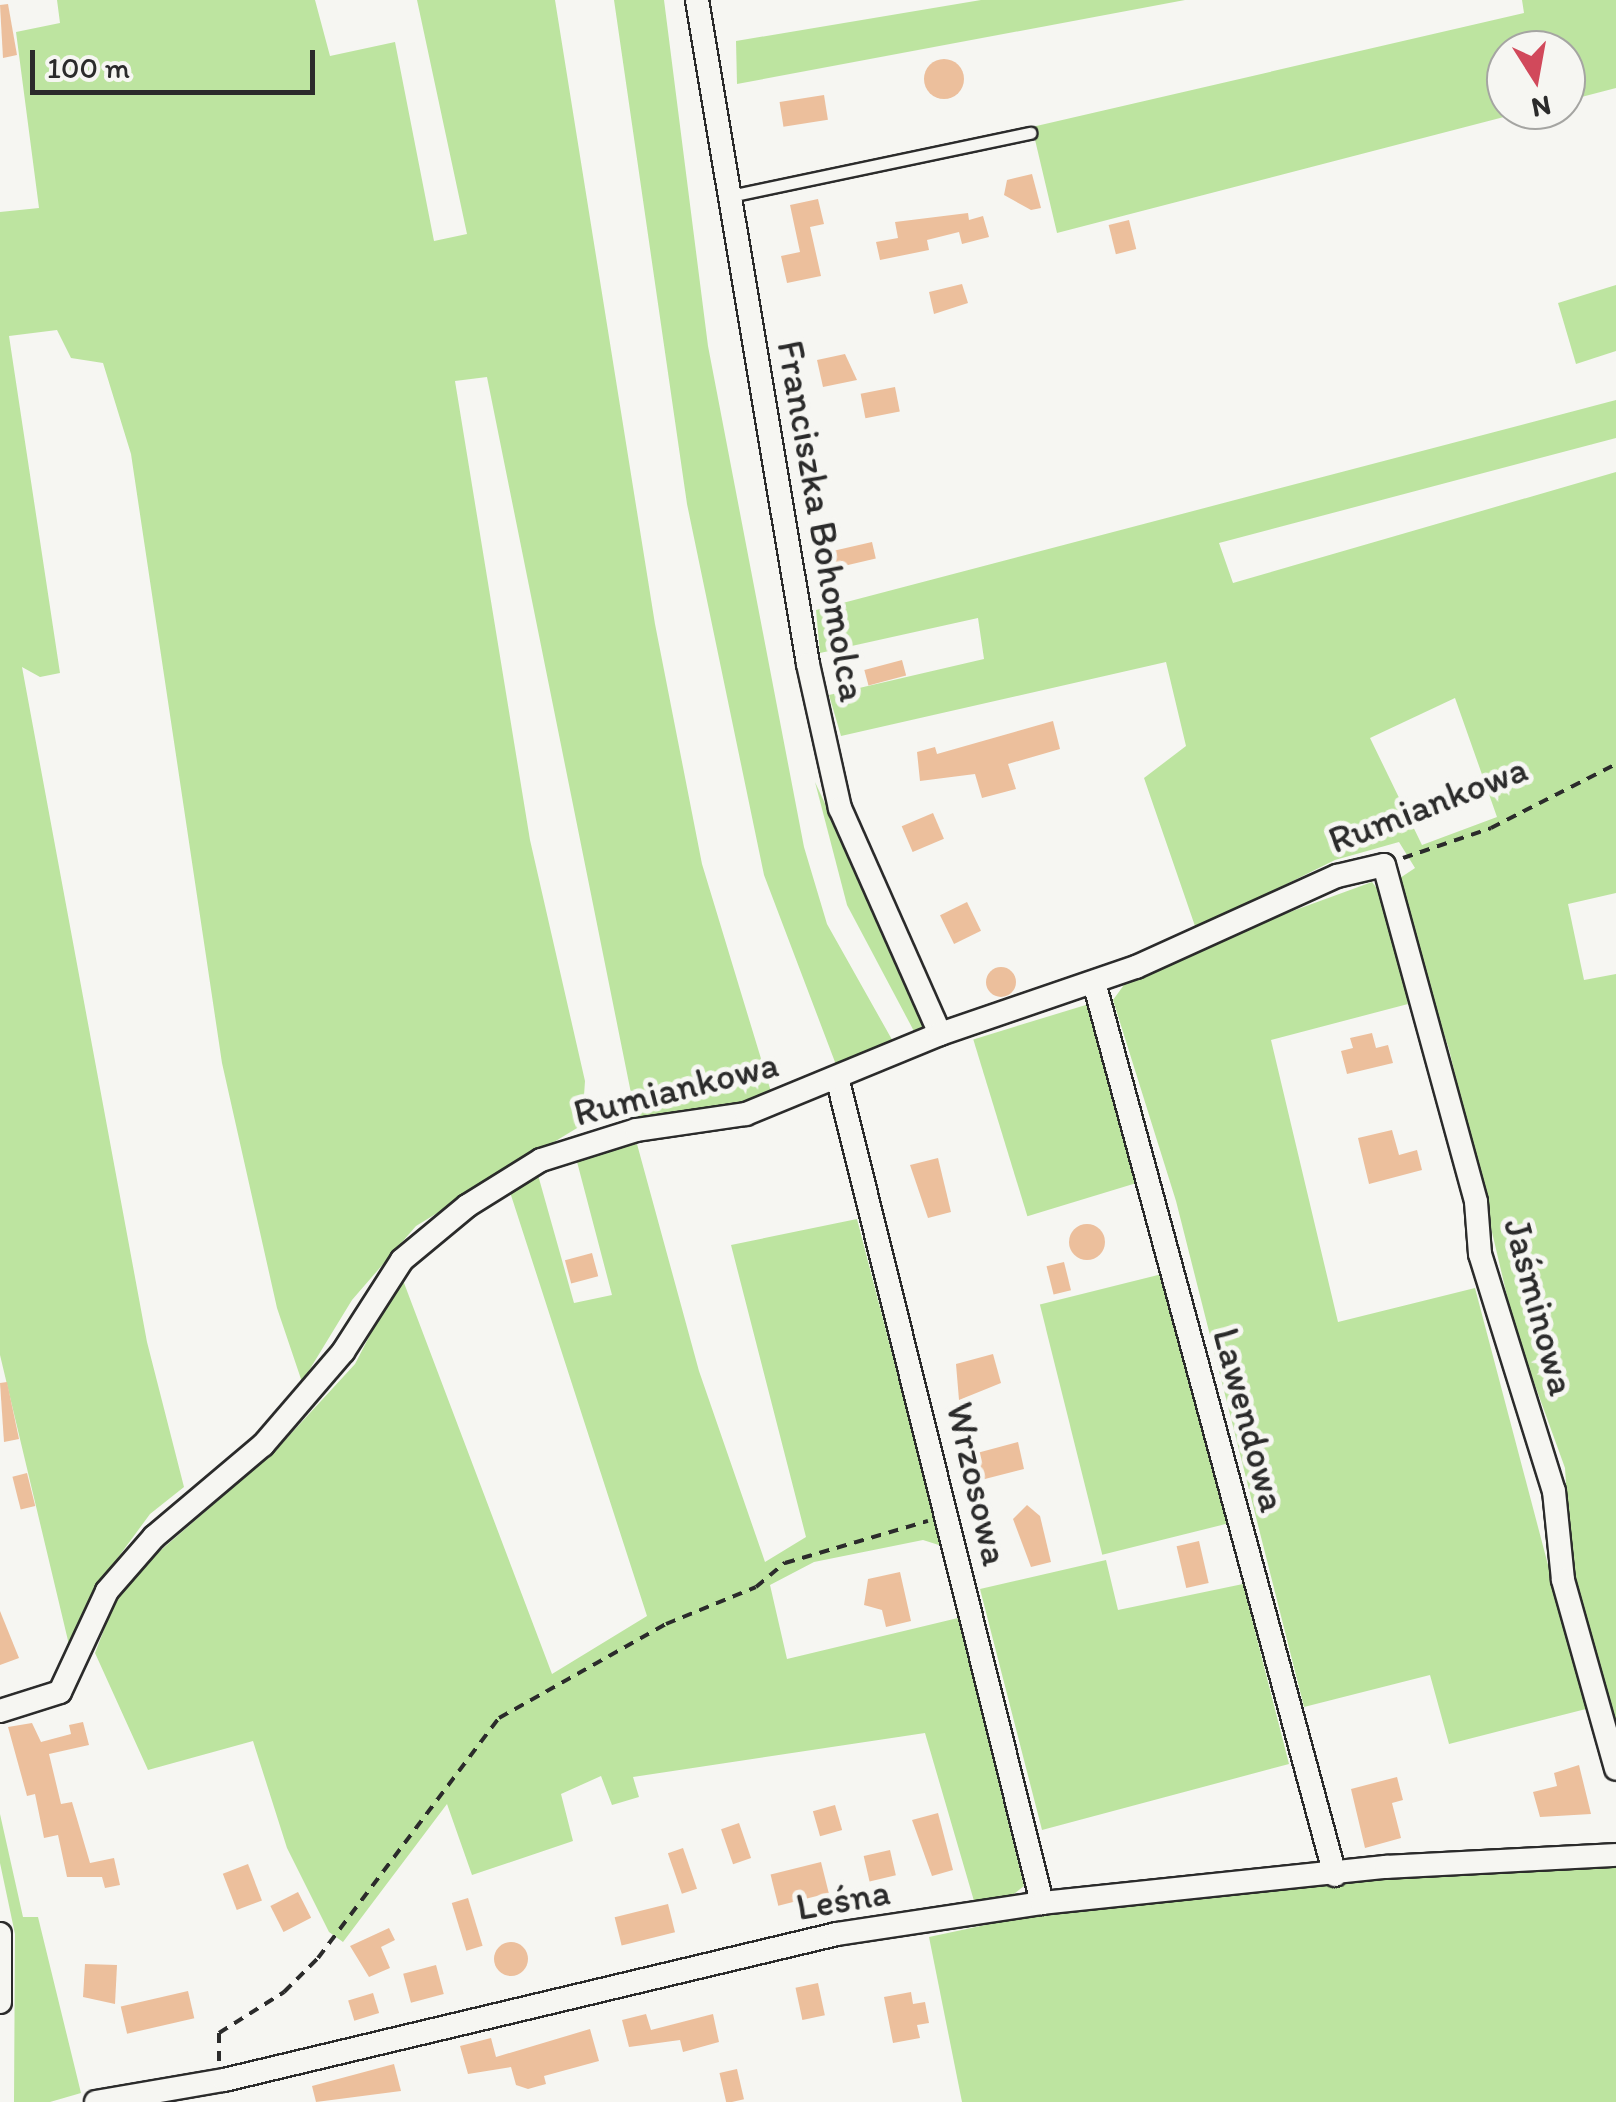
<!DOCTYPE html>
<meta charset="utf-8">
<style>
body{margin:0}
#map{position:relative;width:1616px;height:2102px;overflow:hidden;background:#f6f6f2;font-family:Itim,sans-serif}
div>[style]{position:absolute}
.green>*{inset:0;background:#bde4a0;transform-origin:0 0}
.building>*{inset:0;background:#ecbf9c;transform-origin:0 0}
.round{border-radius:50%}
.path>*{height:4px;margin-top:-2px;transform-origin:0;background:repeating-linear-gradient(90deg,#2b2b2b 0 10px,transparent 0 18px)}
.roads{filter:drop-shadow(2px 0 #2b2b2b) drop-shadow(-2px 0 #2b2b2b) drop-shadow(0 2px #2b2b2b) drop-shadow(0 -2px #2b2b2b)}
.service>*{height:11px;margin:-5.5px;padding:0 5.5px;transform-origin:5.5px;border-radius:5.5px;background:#f6f6f2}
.minor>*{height:22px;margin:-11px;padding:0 11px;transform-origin:11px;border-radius:11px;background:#f6f6f2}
span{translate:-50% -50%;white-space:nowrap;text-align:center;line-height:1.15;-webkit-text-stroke:10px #f6f6f2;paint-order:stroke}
.street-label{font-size:38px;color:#2b2b2b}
.north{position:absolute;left:1486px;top:30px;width:100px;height:100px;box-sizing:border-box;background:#f6f6f2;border:2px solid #a5a5a2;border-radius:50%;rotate:169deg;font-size:28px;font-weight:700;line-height:40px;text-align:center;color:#2b2b2b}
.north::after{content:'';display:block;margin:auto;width:35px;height:45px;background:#d1495b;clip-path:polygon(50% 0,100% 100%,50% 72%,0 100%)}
.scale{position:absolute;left:30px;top:50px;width:285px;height:45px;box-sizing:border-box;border:5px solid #2b2b2b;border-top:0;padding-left:12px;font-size:30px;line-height:35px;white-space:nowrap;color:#2b2b2b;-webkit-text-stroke:8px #f6f6f2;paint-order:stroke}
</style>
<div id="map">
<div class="green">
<div style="clip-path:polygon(57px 0,315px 0,330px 56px,395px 42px,434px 241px,467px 234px,417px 0,555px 0,655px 624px,702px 864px,772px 1095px,637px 1123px,487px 377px,455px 381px,530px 840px,585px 1081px,582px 1125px,416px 1226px,352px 1300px,302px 1382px,277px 1308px,222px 1063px,131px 454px,103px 363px,71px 358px,57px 330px,9px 336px,60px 673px,40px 677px,22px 667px,147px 1342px,184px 1487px,150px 1514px,100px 1582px,70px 1649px,0 1355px,0 212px,39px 208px,16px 32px,60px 23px)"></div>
<div style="clip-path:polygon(614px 0,664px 0,708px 346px,804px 847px,827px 924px,895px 1045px,838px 1070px,764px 875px,687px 504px)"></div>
<div style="clip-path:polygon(981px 0,1185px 0,737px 84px,736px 41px)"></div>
<div style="clip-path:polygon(1522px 0,1616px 0,1616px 88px,1566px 101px,1566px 50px,1506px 50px,1506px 110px,1531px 110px,1057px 233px,1032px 127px,1524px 13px)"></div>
<div style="clip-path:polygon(1616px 285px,1616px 351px,1576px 364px,1558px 303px)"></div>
<div style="clip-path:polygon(evenodd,1616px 400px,1616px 438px,1219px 543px,1233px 583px,1616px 472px,1616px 893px,1568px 904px,1584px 980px,1616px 974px,1616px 1733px,1572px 1576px,1565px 1468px,1515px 1330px,1449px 1049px,1406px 921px,1397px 880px,1415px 868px,1399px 842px,1335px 860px,1196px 929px,1144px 778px,1186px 746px,1166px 662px,841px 736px,829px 695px,984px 659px,978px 618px,820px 653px,816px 610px,1616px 400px,1455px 698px,1497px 817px,1422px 845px,1370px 738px,1455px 698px)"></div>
<div style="clip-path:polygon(815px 782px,929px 1028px,916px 1035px,847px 905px)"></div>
<div style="clip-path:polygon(1372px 882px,1386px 900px,1408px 1004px,1271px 1040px,1338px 1322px,1475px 1288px,1586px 1709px,1449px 1744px,1430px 1675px,1304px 1707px,1176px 1201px,1113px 1000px,1129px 978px,1202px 944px)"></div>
<div style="left:1089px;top:1004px;width:185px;height:121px;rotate:73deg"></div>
<div style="clip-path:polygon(637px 1144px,699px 1371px,765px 1562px,806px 1537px,731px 1245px,857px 1219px,942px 1546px,923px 1540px,814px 1562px,770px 1585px,787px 1659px,958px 1618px,1024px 1886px,1006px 1900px,974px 1901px,925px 1733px,633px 1777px,639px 1797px,612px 1805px,601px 1776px,561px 1794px,573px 1841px,472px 1875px,447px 1804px,343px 1942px,329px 1932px,287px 1848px,253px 1741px,148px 1770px,95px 1653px,117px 1596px,138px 1570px,275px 1451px,355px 1364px,401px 1275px,552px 1674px,647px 1616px,509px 1189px,538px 1175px,574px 1303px,612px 1295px,576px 1158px)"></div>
<div style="left:1166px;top:1273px;width:258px;height:130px;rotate:76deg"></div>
<div style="clip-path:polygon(1106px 1560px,1118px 1610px,1243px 1584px,1289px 1764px,1042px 1830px,980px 1589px)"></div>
<div style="clip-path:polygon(0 1814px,23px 1917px,38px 1917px,81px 2093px,50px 2102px,14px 2102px,15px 1934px,0 1863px)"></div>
<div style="clip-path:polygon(1553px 1867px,1616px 1868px,1616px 2102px,962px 2102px,929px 1937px,1065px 1908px,1324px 1879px)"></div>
</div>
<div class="building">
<div style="clip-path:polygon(8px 4px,17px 55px,3px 58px,0 5px)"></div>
<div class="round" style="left:924px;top:59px;width:40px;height:40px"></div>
<div style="left:824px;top:95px;width:25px;height:45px;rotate:81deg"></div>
<div style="clip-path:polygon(1032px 174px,1041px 208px,1031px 210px,1004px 195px,1007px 180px)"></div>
<div style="clip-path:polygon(818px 199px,824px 224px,810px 227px,821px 276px,787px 283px,781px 256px,800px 252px,790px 205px)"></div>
<div style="clip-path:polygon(968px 213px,969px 220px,983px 216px,989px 237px,962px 244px,959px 232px,927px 240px,929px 250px,880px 260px,876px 242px,898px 238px,895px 222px)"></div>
<div style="left:1129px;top:220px;width:30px;height:21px;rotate:76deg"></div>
<div style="clip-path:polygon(962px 284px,968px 303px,934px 314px,929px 292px)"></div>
<div style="clip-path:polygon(845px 354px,857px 380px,823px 387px,817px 360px)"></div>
<div style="left:895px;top:387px;width:25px;height:35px;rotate:79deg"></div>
<div style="left:872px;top:542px;width:17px;height:57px;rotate:77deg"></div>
<div style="left:902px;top:660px;width:16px;height:39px;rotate:75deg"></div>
<div style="clip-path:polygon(1053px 721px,1060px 749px,1008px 764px,1016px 789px,982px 798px,975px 774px,920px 781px,917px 752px,935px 747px,937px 754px)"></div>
<div style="left:933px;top:813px;width:28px;height:34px;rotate:67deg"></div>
<div style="left:967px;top:902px;width:32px;height:30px;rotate:64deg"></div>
<div class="round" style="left:986px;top:967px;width:30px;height:30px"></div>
<div style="clip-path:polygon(1372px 1033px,1376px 1048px,1388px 1045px,1393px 1063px,1347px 1074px,1341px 1051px,1353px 1048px,1350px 1038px)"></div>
<div style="clip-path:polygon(1392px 1130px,1399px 1155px,1417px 1150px,1422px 1170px,1369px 1184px,1358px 1138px)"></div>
<div style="clip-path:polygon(938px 1158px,951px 1212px,928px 1218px,910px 1165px)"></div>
<div class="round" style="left:1069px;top:1224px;width:36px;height:36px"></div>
<div style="left:592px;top:1253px;width:24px;height:28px;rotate:75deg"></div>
<div style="left:1064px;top:1262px;width:29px;height:18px;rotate:76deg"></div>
<div style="clip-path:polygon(993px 1354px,1001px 1383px,959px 1400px,956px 1364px)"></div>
<div style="clip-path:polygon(7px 1382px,19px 1439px,4px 1442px,0 1383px)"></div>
<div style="clip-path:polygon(1018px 1442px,1024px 1469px,977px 1481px,977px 1453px)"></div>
<div style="left:27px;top:1473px;width:34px;height:15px;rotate:76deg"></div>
<div style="clip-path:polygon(1027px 1505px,1040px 1516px,1051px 1562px,1031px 1567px,1013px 1519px)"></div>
<div style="left:1199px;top:1541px;width:43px;height:23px;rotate:77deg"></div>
<div style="clip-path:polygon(900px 1572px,911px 1621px,886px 1627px,882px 1610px,864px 1605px,868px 1579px)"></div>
<div style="clip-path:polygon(0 1611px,19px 1658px,0 1665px)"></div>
<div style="clip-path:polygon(83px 1722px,89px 1745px,49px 1754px,61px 1804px,72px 1802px,90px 1863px,114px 1858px,120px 1885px,105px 1888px,102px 1877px,67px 1877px,58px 1835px,44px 1838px,35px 1794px,27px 1796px,8px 1727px,32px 1723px,41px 1742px,71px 1734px,69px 1725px)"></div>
<div style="clip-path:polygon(1579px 1765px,1591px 1814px,1540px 1817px,1533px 1792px,1557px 1786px,1554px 1773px)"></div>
<div style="clip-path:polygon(1397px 1777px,1403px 1800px,1392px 1803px,1401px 1838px,1365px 1848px,1351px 1789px)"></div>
<div style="left:835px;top:1805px;width:26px;height:23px;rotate:74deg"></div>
<div style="clip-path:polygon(938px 1813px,953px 1870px,932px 1876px,912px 1820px)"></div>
<div style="left:739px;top:1823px;width:37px;height:19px;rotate:71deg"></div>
<div style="left:683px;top:1848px;width:43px;height:16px;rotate:71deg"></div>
<div style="left:890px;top:1850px;width:26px;height:27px;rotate:77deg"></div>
<div style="left:821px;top:1862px;width:32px;height:52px;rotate:76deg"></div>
<div style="left:248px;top:1864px;width:39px;height:27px;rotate:69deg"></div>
<div style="left:298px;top:1892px;width:29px;height:31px;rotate:63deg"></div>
<div style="left:468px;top:1898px;width:50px;height:17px;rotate:73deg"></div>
<div style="left:668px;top:1904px;width:29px;height:55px;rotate:76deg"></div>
<div style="clip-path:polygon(389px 1928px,395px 1940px,381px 1947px,390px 1968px,369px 1977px,350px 1946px)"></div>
<div class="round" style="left:494px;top:1942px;width:34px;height:34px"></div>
<div style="clip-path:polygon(85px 1964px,117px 1965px,115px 2004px,83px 1997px)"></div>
<div style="left:436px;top:1965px;width:30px;height:34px;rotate:75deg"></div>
<div style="left:818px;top:1983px;width:33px;height:23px;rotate:78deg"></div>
<div style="left:188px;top:1991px;width:28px;height:69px;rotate:77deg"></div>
<div style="clip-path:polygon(911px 1992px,913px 2004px,925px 2002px,929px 2023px,917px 2025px,920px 2038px,893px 2043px,884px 1997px)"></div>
<div style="left:373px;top:1993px;width:21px;height:26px;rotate:73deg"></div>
<div style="clip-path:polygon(646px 2014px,651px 2030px,713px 2014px,719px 2042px,683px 2052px,680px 2040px,629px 2047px,622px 2020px)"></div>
<div style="clip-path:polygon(590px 2029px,599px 2061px,544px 2076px,546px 2084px,528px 2089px,516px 2085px,511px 2067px,468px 2074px,460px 2046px,491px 2038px,496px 2057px)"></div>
<div style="clip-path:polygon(394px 2064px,401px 2091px,316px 2102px,312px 2086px)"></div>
<div style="left:737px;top:2069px;width:31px;height:18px;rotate:77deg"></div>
</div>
<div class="path">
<div style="left:1403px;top:858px;width:93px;rotate:-18.8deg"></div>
<div style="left:1491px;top:828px;width:140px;rotate:-27.1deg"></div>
<div style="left:219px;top:2061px;width:28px;rotate:-90deg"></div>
<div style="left:219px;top:2033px;width:77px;rotate:-32.2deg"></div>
<div style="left:284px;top:1992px;width:48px;rotate:-45deg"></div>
<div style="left:318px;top:1958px;width:301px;rotate:-53deg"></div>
<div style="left:499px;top:1718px;width:192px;rotate:-29.4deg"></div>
<div style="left:666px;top:1624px;width:97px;rotate:-22.3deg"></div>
<div style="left:756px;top:1587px;width:38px;rotate:-40deg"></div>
<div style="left:785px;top:1563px;width:149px;rotate:-16.4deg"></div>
</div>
<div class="roads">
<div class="service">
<div style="left:730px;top:196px;width:307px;rotate:-11.9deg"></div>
</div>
<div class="minor">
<div style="left:697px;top:0;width:673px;rotate:80.51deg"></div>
<div style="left:808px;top:664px;width:148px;rotate:77.5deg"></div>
<div style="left:840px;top:808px;width:247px;rotate:66.1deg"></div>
<div style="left:1094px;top:982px;width:925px;rotate:74.9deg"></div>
<div style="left:838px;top:1081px;width:847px;rotate:76.06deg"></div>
<div style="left:0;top:1711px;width:63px;rotate:-17.6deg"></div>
<div style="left:60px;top:1692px;width:111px;rotate:-65deg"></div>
<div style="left:107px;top:1591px;width:72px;rotate:-49deg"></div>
<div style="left:154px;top:1537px;width:143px;rotate:-40.2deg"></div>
<div style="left:263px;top:1445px;width:123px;rotate:-49.3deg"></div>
<div style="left:343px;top:1352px;width:109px;rotate:-57.3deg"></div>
<div style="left:402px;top:1260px;width:85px;rotate:-39.7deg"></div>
<div style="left:467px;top:1206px;width:87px;rotate:-31.9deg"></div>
<div style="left:541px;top:1160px;width:100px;rotate:-17.5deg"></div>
<div style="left:636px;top:1130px;width:111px;rotate:-8.3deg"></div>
<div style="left:746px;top:1114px;width:210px;rotate:-22.4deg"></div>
<div style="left:940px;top:1034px;width:207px;rotate:-18.9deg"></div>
<div style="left:1136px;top:967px;width:221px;rotate:-24.4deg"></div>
<div style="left:1337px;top:876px;width:48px;rotate:-13.2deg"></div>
<div style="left:1384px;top:865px;width:349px;rotate:74.7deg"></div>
<div style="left:1476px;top:1202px;width:52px;rotate:85.6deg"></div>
<div style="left:1480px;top:1254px;width:248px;rotate:72.7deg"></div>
<div style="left:1554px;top:1491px;width:89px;rotate:84.2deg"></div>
<div style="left:1563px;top:1580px;width:196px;rotate:74.3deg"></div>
<div style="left:0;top:1934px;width:68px;rotate:90deg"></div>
<div style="left:96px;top:2102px;width:130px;rotate:-9.8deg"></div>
<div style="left:224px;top:2080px;width:630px;rotate:-13.4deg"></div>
<div style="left:837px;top:1934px;width:207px;rotate:-8.6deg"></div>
<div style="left:1042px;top:1903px;width:346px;rotate:-6deg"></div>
<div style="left:1386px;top:1867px;width:230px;rotate:-3deg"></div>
</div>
</div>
<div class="street-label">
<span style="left:821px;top:521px;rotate:80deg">Franciszka Bohomolca</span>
<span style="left:1428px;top:805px;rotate:-21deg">Rumiankowa</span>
<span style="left:676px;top:1089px;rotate:-14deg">Rumiankowa</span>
<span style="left:1539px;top:1307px;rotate:75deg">Jaśminowa</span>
<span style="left:1249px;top:1420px;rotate:75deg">Lawendowa</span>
<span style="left:977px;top:1484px;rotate:77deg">Wrzosowa</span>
<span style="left:843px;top:1900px;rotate:-10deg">Leśna</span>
</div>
<div class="north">N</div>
<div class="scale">100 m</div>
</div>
